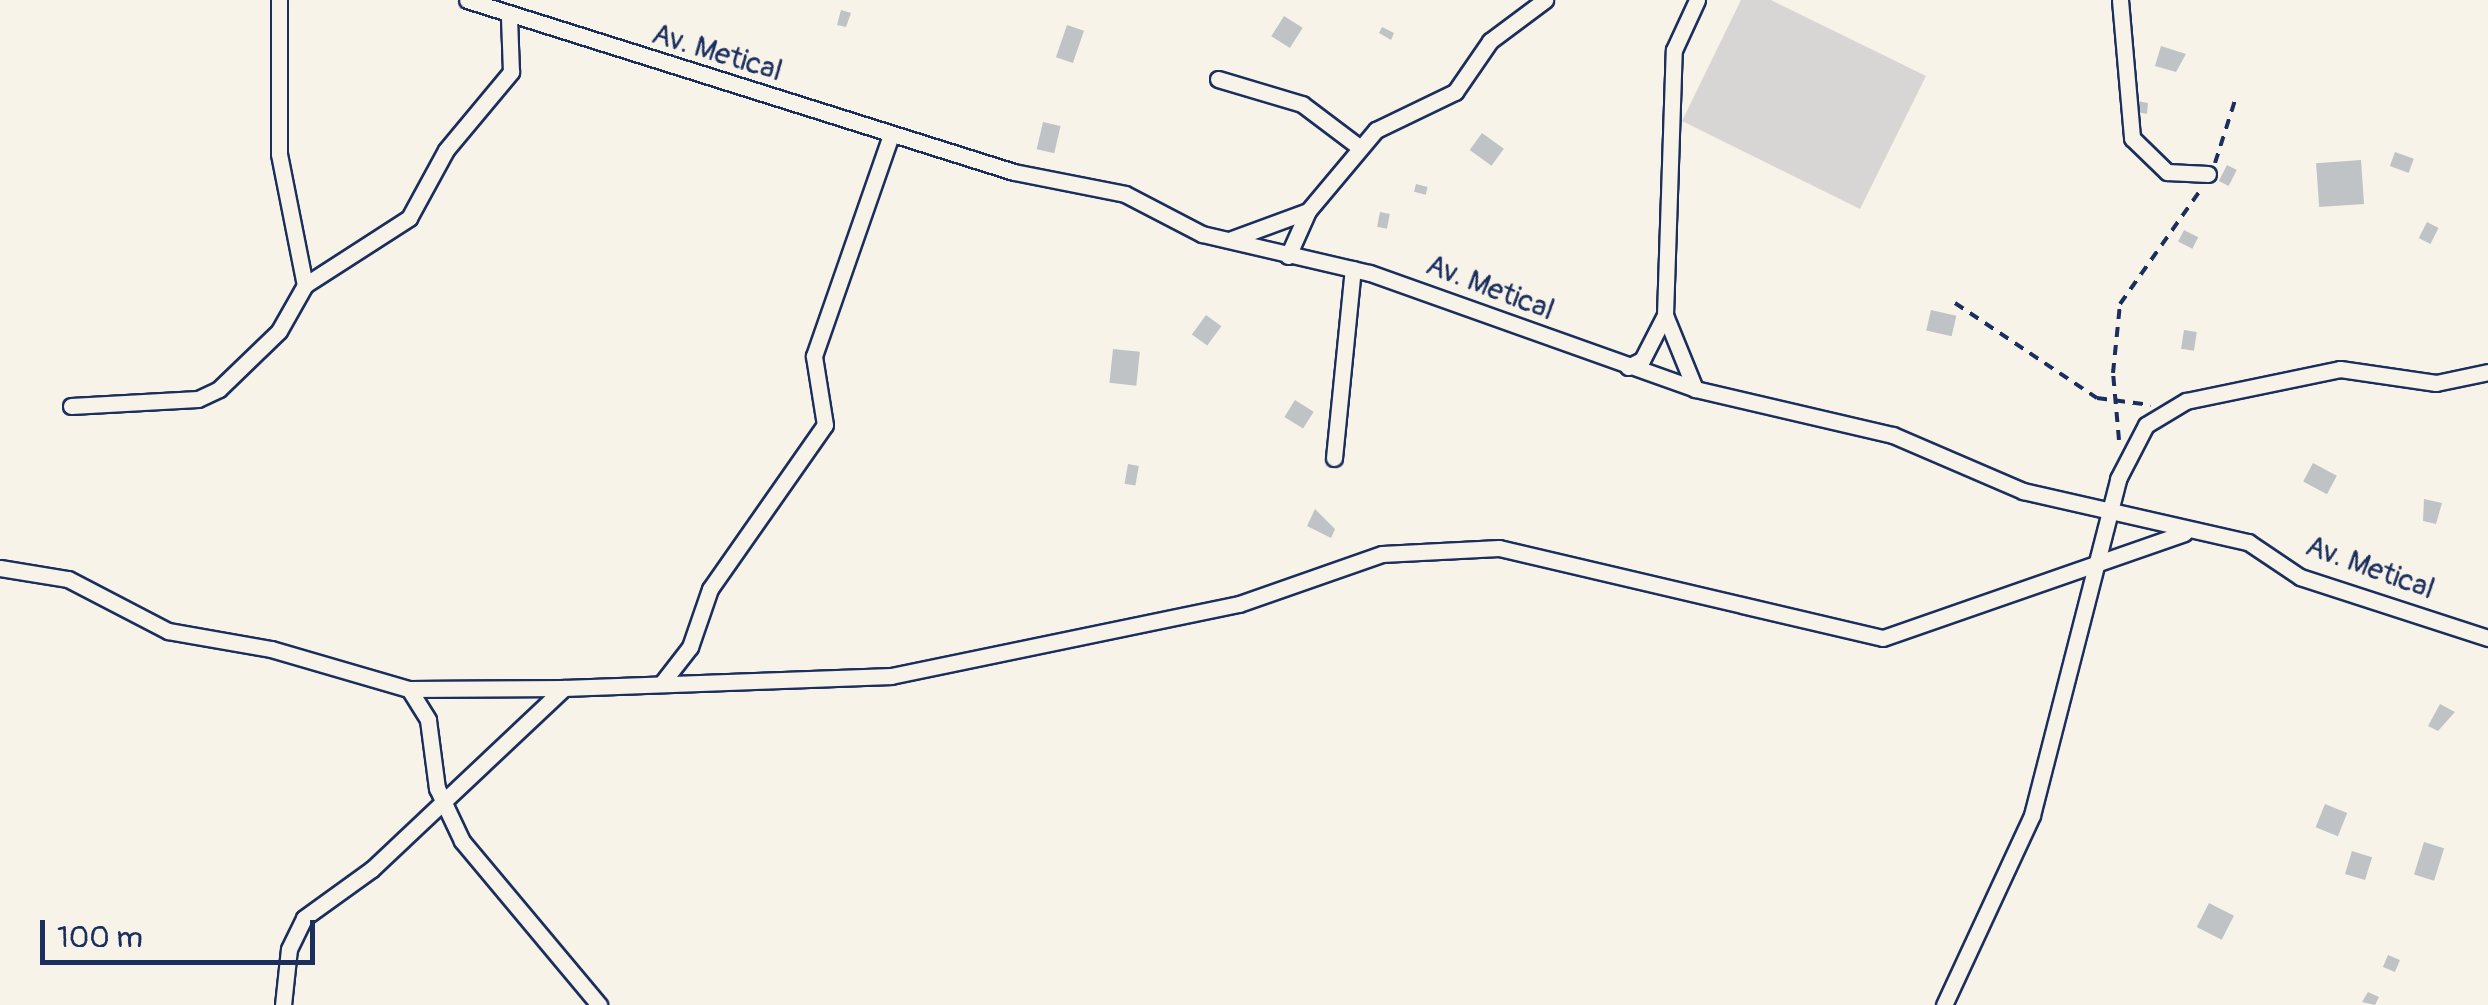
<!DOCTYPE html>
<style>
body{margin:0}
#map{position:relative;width:2488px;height:1005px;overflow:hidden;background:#f7f3e8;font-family:Pangolin,sans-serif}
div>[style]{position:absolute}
.green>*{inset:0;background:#d7d6d4}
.building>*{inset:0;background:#c0c3c5;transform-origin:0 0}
.path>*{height:4px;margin-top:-2px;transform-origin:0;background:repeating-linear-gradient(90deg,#1b2f5e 0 10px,transparent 0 18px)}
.roads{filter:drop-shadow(2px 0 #1b2f5e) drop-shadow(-2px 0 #1b2f5e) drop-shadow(0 2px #1b2f5e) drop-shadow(0 -2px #1b2f5e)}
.minor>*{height:15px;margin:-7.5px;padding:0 7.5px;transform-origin:7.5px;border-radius:7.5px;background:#f7f3e8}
span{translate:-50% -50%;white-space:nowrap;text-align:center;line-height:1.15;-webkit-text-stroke:8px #f7f3e8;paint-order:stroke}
.street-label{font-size:30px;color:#1b2f5e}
.scale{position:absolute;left:40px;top:920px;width:275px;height:45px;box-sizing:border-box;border:5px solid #1b2f5e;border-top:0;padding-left:12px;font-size:30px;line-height:35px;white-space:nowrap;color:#1b2f5e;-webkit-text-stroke:8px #f7f3e8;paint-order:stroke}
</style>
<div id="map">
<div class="green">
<div style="clip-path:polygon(1741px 0,1771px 0,1926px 76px,1860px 209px,1682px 121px)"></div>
</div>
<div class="building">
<div style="clip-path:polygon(841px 10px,851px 13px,846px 27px,837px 25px)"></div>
<div style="left:1284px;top:16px;width:22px;height:24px;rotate:32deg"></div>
<div style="left:1067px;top:25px;width:18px;height:34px;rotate:19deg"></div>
<div style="clip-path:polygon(1382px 27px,1394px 33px,1391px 40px,1379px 33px)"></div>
<div style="clip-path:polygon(2161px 46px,2186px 54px,2176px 72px,2155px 66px)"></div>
<div style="clip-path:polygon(2138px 101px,2148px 103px,2147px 114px,2137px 112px)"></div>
<div style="left:1043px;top:122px;width:18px;height:28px;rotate:13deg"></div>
<div style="left:1482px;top:133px;width:27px;height:21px;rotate:36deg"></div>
<div style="left:2395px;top:152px;width:20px;height:15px;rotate:20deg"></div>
<div style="left:2361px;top:160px;width:44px;height:45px;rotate:86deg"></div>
<div style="left:2227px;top:165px;width:11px;height:18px;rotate:27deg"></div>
<div style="left:1416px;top:184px;width:12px;height:8px;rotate:14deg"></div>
<div style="left:1380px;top:212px;width:10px;height:15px;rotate:11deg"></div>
<div style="left:2427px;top:222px;width:13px;height:18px;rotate:27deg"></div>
<div style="left:2184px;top:230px;width:16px;height:13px;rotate:27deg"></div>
<div style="left:1931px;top:310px;width:26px;height:21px;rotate:13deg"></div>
<div style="left:1206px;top:315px;width:19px;height:24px;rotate:36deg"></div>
<div style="left:2184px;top:330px;width:13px;height:19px;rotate:9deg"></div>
<div style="left:1113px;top:349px;width:27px;height:34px;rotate:6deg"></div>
<div style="left:1295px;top:400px;width:22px;height:20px;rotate:32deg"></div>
<div style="left:2313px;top:463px;width:27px;height:21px;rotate:28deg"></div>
<div style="left:1128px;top:464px;width:11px;height:20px;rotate:10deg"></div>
<div style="clip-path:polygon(2424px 499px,2442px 503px,2436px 524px,2423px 521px)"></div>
<div style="clip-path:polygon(1315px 509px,1335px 529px,1331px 538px,1307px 526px)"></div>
<div style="clip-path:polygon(2440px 704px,2455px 712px,2438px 731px,2428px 726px)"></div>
<div style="left:2325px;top:804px;width:24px;height:25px;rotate:22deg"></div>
<div style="left:2424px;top:842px;width:21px;height:34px;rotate:17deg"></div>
<div style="left:2352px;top:851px;width:21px;height:24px;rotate:17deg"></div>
<div style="left:2209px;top:903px;width:28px;height:27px;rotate:27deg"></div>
<div style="left:2388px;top:955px;width:13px;height:13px;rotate:23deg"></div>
<div style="clip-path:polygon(2368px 992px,2379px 997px,2375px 1005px,2362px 1002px)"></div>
</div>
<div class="path">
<div style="left:2215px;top:163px;width:69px;rotate:-72.3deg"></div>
<div style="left:1955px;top:303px;width:171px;rotate:33.8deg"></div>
<div style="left:2097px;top:398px;width:54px;rotate:7.4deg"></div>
<div style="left:2119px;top:440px;width:67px;rotate:-95.1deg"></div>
<div style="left:2113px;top:373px;width:69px;rotate:-84.2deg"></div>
<div style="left:2120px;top:304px;width:141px;rotate:-54.8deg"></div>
</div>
<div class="roads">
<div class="minor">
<div style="left:279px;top:0;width:154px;rotate:90deg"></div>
<div style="left:279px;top:154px;width:134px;rotate:78.8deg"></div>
<div style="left:467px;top:0;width:573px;rotate:17.46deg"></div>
<div style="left:1014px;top:172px;width:113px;rotate:11.2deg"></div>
<div style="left:1125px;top:194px;width:87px;rotate:27.5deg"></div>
<div style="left:1202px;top:234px;width:172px;rotate:13.1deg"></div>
<div style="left:1370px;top:273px;width:345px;rotate:19.6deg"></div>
<div style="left:1695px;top:389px;width:203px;rotate:13.1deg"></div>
<div style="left:1893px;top:435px;width:142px;rotate:23.3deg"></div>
<div style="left:2023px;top:491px;width:231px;rotate:12.8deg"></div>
<div style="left:2248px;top:542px;width:63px;rotate:33.9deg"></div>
<div style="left:2300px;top:577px;width:198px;rotate:18deg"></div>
<div style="left:2120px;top:0;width:139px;rotate:85deg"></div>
<div style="left:2132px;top:138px;width:49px;rotate:44.2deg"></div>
<div style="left:2167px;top:172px;width:41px;rotate:2.8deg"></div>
<div style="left:1218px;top:79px;width:88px;rotate:16.6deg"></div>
<div style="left:1302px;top:104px;width:71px;rotate:37deg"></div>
<div style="left:1229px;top:240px;width:84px;rotate:-20.2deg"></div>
<div style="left:1308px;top:211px;width:106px;rotate:-50deg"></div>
<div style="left:1376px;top:130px;width:88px;rotate:-25.7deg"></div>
<div style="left:1455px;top:92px;width:62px;rotate:-55.5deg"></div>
<div style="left:1490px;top:41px;width:69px;rotate:-36.7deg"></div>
<div style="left:1288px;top:256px;width:49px;rotate:-66deg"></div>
<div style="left:1665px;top:315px;width:80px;rotate:67.9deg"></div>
<div style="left:1628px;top:367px;width:16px;rotate:-27deg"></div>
<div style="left:1642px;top:360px;width:51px;rotate:-62.9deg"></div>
<div style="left:1665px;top:315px;width:265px;rotate:-88.1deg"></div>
<div style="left:1674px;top:50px;width:55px;rotate:-65.3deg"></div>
<div style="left:71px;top:406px;width:127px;rotate:-3.2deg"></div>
<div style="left:198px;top:399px;width:23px;rotate:-25deg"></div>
<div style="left:219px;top:389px;width:83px;rotate:-44deg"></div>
<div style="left:279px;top:331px;width:53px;rotate:-60.5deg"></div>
<div style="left:305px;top:285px;width:124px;rotate:-32.8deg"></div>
<div style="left:409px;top:218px;width:77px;rotate:-61.4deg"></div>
<div style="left:446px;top:150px;width:102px;rotate:-50.2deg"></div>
<div style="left:511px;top:72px;width:55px;rotate:-92.1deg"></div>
<div style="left:1334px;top:458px;width:190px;rotate:-84.3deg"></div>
<div style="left:0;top:568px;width:69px;rotate:9.2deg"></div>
<div style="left:68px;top:579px;width:113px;rotate:27.5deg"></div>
<div style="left:168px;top:631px;width:105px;rotate:9.9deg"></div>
<div style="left:271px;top:649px;width:144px;rotate:16.2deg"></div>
<div style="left:409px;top:689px;width:155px;rotate:-0.4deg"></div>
<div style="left:662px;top:683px;width:46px;rotate:-52.1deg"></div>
<div style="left:690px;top:647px;width:61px;rotate:-71deg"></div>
<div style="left:710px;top:589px;width:200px;rotate:-55deg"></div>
<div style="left:825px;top:425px;width:70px;rotate:-99.1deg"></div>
<div style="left:814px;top:356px;width:234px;rotate:-70.8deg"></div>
<div style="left:409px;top:689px;width:36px;rotate:58deg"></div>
<div style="left:428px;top:720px;width:69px;rotate:82.5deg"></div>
<div style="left:437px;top:788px;width:59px;rotate:64.7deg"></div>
<div style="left:462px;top:841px;width:214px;rotate:50.1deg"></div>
<div style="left:283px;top:1005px;width:56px;rotate:-83.9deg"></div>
<div style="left:289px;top:949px;width:34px;rotate:-64deg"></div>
<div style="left:304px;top:918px;width:84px;rotate:-35.8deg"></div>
<div style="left:372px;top:869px;width:264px;rotate:-43.3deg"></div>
<div style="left:564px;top:688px;width:327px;rotate:-2.1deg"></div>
<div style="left:891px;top:676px;width:355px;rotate:-11.7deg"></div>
<div style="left:1239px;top:604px;width:151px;rotate:-19.3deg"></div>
<div style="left:1382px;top:554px;width:117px;rotate:-2.9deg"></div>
<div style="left:1499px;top:548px;width:394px;rotate:13.2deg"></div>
<div style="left:1883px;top:638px;width:319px;rotate:-19.2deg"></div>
<div style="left:1944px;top:1005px;width:209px;rotate:-65.1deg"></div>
<div style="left:2032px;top:815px;width:347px;rotate:-75.6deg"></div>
<div style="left:2118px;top:479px;width:61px;rotate:-62.6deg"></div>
<div style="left:2146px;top:425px;width:47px;rotate:-31deg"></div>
<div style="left:2186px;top:401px;width:157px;rotate:-11.7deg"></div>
<div style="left:2340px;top:369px;width:97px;rotate:8.3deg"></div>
<div style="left:2436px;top:383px;width:53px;rotate:-11.9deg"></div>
</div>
</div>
<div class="street-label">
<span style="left:717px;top:53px;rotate:17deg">Av. Metical</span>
<span style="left:1490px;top:288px;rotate:21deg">Av. Metical</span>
<span style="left:2370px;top:568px;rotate:20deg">Av. Metical</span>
</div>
<div class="scale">100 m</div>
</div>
